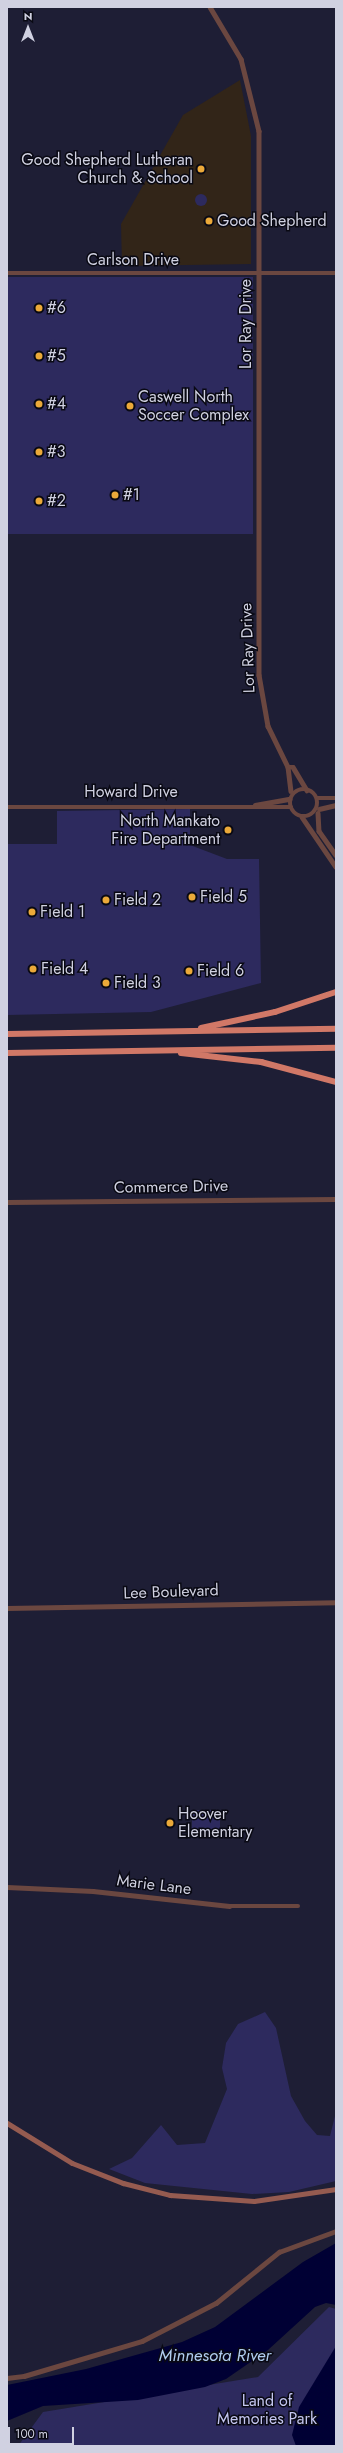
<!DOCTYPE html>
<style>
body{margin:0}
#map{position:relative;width:343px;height:2453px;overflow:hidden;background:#1e1e35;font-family:Jost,sans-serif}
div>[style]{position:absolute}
.education>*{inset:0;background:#322518}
.green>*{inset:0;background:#2d2a5e;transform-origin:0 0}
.round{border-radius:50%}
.water>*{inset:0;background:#000034}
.tertiary>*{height:4.5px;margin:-2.25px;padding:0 2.25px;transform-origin:2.25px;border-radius:2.25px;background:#6b4740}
.tertiary>.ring{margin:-2.25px;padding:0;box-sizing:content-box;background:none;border:4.5px solid #6b4740;border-radius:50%}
.secondary>*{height:5px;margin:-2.5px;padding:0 2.5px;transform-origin:2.5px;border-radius:2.5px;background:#955b50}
.motorway>*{height:6px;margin:-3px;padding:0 3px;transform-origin:3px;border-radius:3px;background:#d17867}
.dots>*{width:11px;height:11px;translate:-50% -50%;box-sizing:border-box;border:2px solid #090913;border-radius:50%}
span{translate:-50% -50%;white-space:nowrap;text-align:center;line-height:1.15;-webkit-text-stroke:3px #090913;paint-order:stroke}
.poi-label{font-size:16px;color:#d0d1e1}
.right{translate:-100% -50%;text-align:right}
.left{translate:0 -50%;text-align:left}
.street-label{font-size:16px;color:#d0d1e1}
.park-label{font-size:16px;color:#c4c6f0}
.water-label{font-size:17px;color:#b0ccef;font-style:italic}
.frame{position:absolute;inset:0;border:8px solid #d0d1e1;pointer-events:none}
.north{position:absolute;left:8px;top:8px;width:40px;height:40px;-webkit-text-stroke:3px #090913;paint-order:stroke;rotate:0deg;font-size:11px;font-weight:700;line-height:16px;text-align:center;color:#d0d1e1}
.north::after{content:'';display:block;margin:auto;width:14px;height:18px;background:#d0d1e1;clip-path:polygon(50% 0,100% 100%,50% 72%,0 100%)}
.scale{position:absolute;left:8px;top:2427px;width:66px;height:18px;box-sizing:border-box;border:2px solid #d0d1e1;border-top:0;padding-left:5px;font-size:12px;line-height:14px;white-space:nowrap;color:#d0d1e1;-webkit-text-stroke:3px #090913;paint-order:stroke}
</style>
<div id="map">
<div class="education">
<div style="clip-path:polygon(240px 80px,251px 136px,251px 264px,122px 266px,121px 224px,183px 115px)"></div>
</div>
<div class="green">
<div class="round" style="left:195px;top:194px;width:12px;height:12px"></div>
<div style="left:7px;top:277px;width:246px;height:257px"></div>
<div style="clip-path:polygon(190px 809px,190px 845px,227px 859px,259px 859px,261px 983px,151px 1012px,7px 1015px,7px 844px,57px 844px,57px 811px)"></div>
<div style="left:192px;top:1810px;width:28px;height:19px"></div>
<div style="clip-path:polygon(265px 2012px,276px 2028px,291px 2096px,305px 2121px,317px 2135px,330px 2136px,336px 2112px,336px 2181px,289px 2192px,252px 2194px,145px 2183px,109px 2169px,132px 2158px,161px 2125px,177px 2145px,205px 2143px,227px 2089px,222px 2068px,226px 2043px,238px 2024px)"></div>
<div style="clip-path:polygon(329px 2307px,336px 2309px,336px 2369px,317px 2446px,18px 2446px,43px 2412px,258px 2377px)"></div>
</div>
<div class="water">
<div style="clip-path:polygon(336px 2243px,336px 2305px,326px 2303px,315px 2307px,268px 2350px,226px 2379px,205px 2387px,138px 2400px,43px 2406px,7px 2421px,7px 2385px,86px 2369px,182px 2342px,215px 2327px,303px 2262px)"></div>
<div style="clip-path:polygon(336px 2346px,336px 2446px,296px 2446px,292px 2435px,299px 2407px)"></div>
</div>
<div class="tertiary">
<div style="left:210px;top:7px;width:61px;rotate:59.2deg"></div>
<div style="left:241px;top:59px;width:74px;rotate:76deg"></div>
<div style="left:259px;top:131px;width:544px;rotate:90deg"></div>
<div style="left:259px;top:675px;width:52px;rotate:80deg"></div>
<div style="left:268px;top:726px;width:46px;rotate:64deg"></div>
<div style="left:288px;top:767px;width:24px;rotate:83deg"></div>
<div style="left:7px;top:273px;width:329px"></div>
<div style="left:288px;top:767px;width:5px"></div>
<div style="left:293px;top:767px;width:27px;rotate:59deg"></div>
<div class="ring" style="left:290px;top:789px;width:23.5px;height:23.5px"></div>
<div style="left:317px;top:798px;width:19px"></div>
<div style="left:255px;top:805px;width:35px;rotate:-10deg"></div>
<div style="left:7px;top:807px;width:284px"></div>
<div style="left:319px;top:809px;width:17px;rotate:-13deg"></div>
<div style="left:318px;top:813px;width:18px;rotate:87deg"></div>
<div style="left:319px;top:831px;width:29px;rotate:55deg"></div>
<div style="left:302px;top:817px;width:60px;rotate:55.8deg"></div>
<div style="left:7px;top:1202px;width:329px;rotate:-0.5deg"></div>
<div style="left:7px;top:1608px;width:329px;rotate:-1deg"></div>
<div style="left:7px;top:1887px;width:86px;rotate:2.7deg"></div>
<div style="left:93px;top:1891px;width:137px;rotate:6.3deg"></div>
<div style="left:229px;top:1906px;width:69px"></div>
<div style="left:7px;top:2378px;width:17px;rotate:-7deg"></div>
<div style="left:24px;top:2376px;width:123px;rotate:-16.5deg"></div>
<div style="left:142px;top:2341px;width:83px;rotate:-27.2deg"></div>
<div style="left:216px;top:2303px;width:81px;rotate:-39deg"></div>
<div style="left:279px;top:2252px;width:61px;rotate:-20.2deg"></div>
</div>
<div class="secondary">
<div style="left:7px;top:2123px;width:76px;rotate:31.6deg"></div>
<div style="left:72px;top:2163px;width:55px;rotate:21.4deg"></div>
<div style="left:123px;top:2183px;width:49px;rotate:14.3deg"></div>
<div style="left:170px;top:2195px;width:84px;rotate:4.1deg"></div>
<div style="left:254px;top:2201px;width:83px;rotate:-8.3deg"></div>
</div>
<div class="motorway">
<div style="left:201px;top:1028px;width:76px;rotate:-12.2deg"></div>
<div style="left:275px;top:1012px;width:64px;rotate:-18.2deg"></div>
<div style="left:7px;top:1034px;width:329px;rotate:-0.9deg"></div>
<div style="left:7px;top:1053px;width:329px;rotate:-0.9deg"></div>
<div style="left:181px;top:1053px;width:81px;rotate:6.4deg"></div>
<div style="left:261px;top:1062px;width:78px;rotate:14.9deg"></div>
</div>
<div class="dots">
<div style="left:201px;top:169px;background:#eba939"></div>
<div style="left:209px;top:221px;background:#eba939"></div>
<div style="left:39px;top:308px;background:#eba939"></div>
<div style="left:39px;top:356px;background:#eba939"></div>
<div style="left:39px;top:404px;background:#eba939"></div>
<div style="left:130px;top:406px;background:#eba939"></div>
<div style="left:39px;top:452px;background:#eba939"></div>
<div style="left:115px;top:495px;background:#eba939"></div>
<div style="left:39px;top:501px;background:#eba939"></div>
<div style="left:228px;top:830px;background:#eba939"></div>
<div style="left:192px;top:897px;background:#eba939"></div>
<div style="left:106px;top:900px;background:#eba939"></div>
<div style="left:32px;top:912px;background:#eba939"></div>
<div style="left:33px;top:969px;background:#eba939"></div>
<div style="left:189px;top:971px;background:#eba939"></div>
<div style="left:106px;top:983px;background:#eba939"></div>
<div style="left:170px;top:1823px;background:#eba939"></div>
</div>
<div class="poi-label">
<span class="right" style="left:193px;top:169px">Good Shepherd Lutheran<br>Church &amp; School</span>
<span class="left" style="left:217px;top:221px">Good Shepherd</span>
<span class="left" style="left:47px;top:308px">#6</span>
<span class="left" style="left:47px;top:356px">#5</span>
<span class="left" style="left:138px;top:406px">Caswell North<br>Soccer Complex</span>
<span class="left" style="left:47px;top:404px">#4</span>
<span class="left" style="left:47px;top:452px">#3</span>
<span class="left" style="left:123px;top:495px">#1</span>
<span class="left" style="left:47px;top:501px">#2</span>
<span class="right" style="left:220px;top:830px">North Mankato<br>Fire Department</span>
<span class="left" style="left:200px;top:897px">Field 5</span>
<span class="left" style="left:114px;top:900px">Field 2</span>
<span class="left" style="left:40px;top:912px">Field 1</span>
<span class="left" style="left:41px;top:969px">Field 4</span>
<span class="left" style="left:197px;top:971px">Field 6</span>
<span class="left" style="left:114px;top:983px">Field 3</span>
<span class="left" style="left:178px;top:1823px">Hoover<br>Elementary</span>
</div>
<div class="street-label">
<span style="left:133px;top:260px">Carlson Drive</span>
<span style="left:246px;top:324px;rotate:-90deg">Lor Ray Drive</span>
<span style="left:248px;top:648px;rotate:-92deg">Lor Ray Drive</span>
<span style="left:131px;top:792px">Howard Drive</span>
<span style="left:171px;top:1187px;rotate:-1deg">Commerce Drive</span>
<span style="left:171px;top:1592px;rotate:-2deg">Lee Boulevard</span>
<span style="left:154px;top:1885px;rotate:7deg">Marie Lane</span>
</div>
<div class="park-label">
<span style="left:267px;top:2410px">Land of<br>Memories Park</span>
</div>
<div class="water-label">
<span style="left:215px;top:2356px">Minnesota River</span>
</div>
<div class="frame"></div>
<div class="north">N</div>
<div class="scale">100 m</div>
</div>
